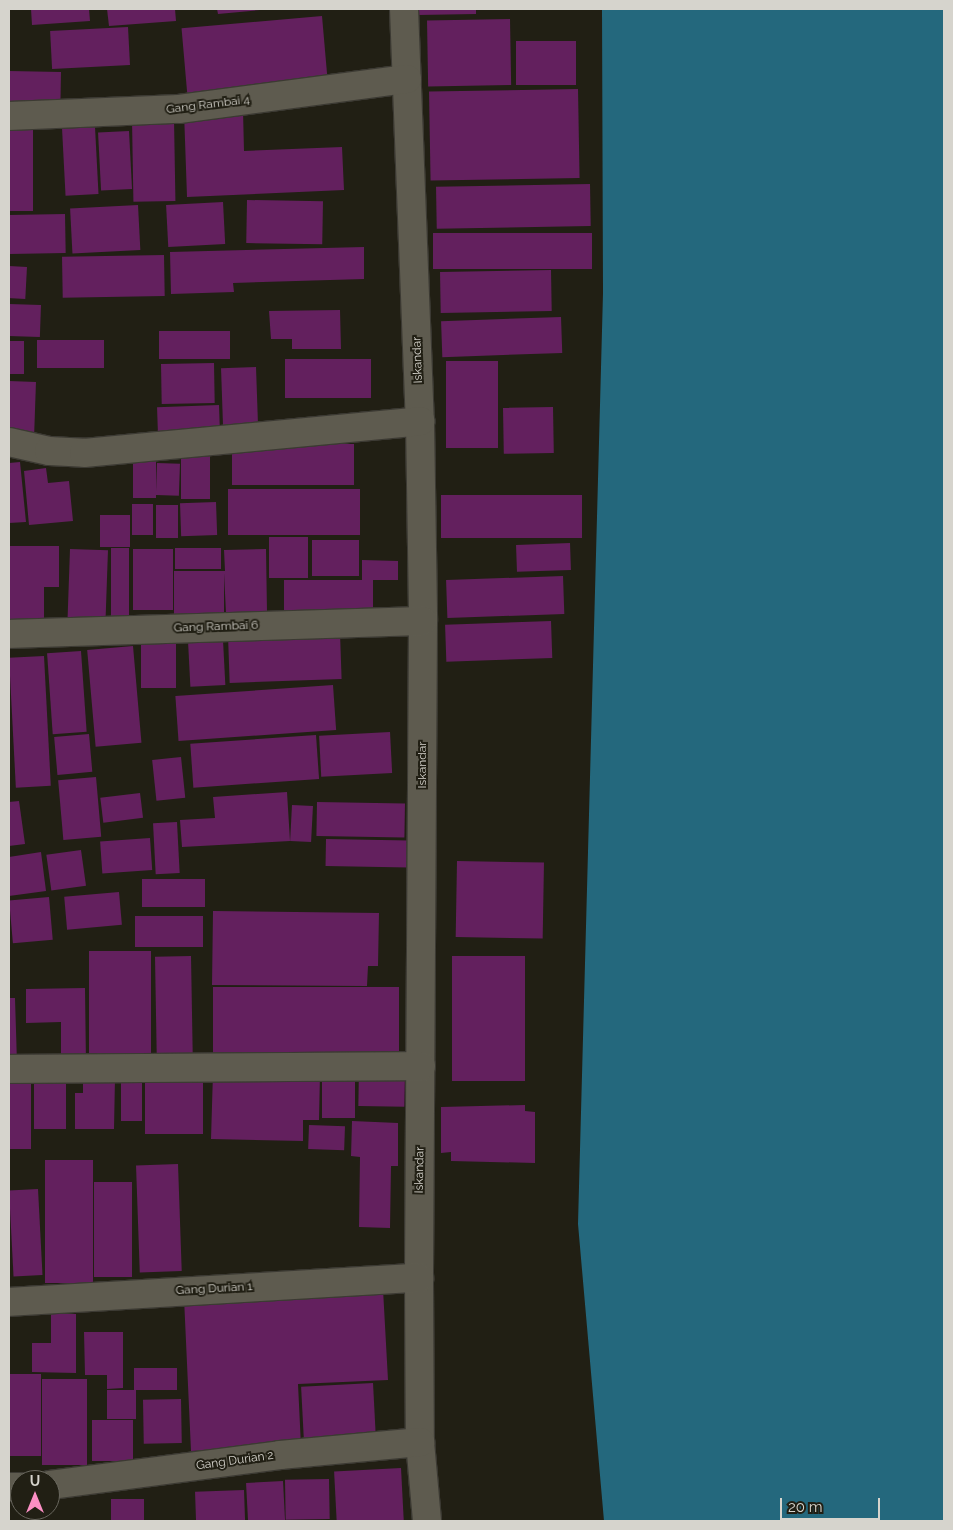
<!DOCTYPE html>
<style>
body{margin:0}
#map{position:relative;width:953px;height:1530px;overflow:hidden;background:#211f14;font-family:Raleway,sans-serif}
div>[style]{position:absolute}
.water>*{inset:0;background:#24687d}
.building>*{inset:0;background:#63205e;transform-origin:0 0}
.roads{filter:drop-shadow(1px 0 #3c3a33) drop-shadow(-1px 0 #3c3a33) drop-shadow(0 1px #3c3a33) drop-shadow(0 -1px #3c3a33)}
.street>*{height:28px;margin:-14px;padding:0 14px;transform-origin:14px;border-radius:14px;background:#5e5b4f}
span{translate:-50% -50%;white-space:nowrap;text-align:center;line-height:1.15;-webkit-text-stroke:4px #211f14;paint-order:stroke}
.street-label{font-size:12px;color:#d6d4cd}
.frame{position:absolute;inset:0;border:10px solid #d6d4cd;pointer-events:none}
.north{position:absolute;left:10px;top:1470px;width:50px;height:50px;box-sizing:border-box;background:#211f14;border:1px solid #69675e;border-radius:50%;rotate:0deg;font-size:14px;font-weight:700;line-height:20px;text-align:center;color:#d6d4cd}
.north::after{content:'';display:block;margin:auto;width:18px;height:22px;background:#fb8fc4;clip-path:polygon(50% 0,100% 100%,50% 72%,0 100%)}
.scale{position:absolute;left:780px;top:1498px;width:100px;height:22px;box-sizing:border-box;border:2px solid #d6d4cd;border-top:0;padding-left:6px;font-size:15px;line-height:18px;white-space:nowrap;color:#d6d4cd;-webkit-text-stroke:4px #211f14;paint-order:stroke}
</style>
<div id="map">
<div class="water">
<div style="clip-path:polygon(602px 9px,944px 9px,944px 1521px,604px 1521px,578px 1224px,603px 293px)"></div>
</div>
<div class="building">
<div style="clip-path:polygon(31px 9px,89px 9px,90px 21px,32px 25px)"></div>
<div style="clip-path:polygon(107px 9px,175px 9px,176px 21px,109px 26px)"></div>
<div style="clip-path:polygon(217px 9px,260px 9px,260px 10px,218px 14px)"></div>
<div style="clip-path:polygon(418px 9px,476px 9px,476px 14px,418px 15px)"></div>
<div style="left:322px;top:16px;width:67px;height:141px;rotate:85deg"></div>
<div style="left:510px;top:19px;width:66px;height:83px;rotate:89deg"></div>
<div style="left:128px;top:27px;width:38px;height:78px;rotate:87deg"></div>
<div style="left:516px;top:41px;width:60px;height:44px"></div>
<div style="left:9px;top:71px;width:52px;height:37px;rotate:1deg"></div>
<div style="left:578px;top:89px;width:89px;height:149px;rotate:89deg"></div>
<div style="clip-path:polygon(243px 110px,244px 151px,342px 147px,344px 190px,187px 197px,184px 112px)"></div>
<div style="left:174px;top:119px;width:82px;height:42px;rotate:89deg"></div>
<div style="left:9px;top:125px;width:24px;height:86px"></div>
<div style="left:95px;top:127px;width:67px;height:33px;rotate:87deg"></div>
<div style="left:129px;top:131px;width:58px;height:31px;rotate:87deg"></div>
<div style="left:590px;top:184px;width:42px;height:154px;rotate:89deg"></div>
<div style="left:247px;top:200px;width:76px;height:43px;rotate:1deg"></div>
<div style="left:223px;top:202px;width:42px;height:57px;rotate:87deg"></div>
<div style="left:138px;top:205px;width:45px;height:68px;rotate:87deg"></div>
<div style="left:65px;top:214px;width:39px;height:56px;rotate:89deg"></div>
<div style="left:433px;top:233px;width:159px;height:36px"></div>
<div style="clip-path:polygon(364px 247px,364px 279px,233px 283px,234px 292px,171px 294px,170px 252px)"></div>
<div style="left:164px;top:255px;width:41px;height:102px;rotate:89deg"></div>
<div style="left:9px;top:266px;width:18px;height:32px;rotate:3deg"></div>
<div style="left:551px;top:270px;width:41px;height:111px;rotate:89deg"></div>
<div style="left:9px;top:304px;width:32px;height:32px;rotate:2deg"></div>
<div style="clip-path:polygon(340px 310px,341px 349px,292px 349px,292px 339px,271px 339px,269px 311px)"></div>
<div style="left:561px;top:317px;width:36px;height:120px;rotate:88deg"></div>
<div style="left:230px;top:331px;width:28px;height:71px;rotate:90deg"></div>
<div style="left:37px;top:340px;width:67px;height:28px"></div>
<div style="left:9px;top:341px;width:15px;height:33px"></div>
<div style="left:371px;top:359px;width:39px;height:86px;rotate:90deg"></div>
<div style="left:446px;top:361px;width:52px;height:87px"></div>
<div style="left:214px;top:363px;width:40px;height:53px;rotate:89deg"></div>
<div style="left:256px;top:367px;width:67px;height:35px;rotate:88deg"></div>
<div style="left:9px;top:381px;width:27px;height:50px;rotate:2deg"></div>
<div style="left:219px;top:405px;width:31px;height:62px;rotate:88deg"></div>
<div style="left:553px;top:407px;width:46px;height:50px;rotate:89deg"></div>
<div style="left:232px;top:444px;width:122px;height:41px"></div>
<div style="left:210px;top:454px;width:45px;height:29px;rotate:90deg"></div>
<div style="left:133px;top:461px;width:23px;height:37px"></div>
<div style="clip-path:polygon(20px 462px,26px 522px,9px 523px,9px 463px)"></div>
<div style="left:157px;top:463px;width:23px;height:32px;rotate:2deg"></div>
<div style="clip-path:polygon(46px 468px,48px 483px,69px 481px,73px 521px,29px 525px,24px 471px)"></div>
<div style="left:360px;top:489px;width:46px;height:132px;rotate:90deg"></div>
<div style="left:582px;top:495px;width:43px;height:141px;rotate:90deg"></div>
<div style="left:216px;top:502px;width:33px;height:36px;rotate:88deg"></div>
<div style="left:132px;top:504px;width:21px;height:31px"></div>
<div style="left:156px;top:505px;width:22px;height:33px"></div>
<div style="left:100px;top:515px;width:30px;height:32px"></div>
<div style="left:269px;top:537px;width:39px;height:41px"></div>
<div style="left:312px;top:540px;width:47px;height:36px"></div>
<div style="left:570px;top:543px;width:27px;height:54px;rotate:88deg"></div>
<div style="clip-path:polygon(9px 546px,59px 546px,59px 587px,44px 587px,44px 626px,9px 626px)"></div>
<div style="left:111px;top:548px;width:18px;height:75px"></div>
<div style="left:175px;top:548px;width:46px;height:21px"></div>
<div style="left:70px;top:549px;width:38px;height:73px;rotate:2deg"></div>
<div style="left:133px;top:549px;width:40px;height:61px"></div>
<div style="clip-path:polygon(266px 549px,267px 612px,226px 613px,224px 573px,224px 615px,174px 615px,174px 571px,225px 571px,224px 550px)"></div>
<div style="clip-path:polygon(362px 560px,398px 561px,398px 580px,373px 580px,373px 612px,284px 611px,284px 580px,362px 580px)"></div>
<div style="left:563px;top:576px;width:38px;height:117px;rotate:88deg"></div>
<div style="left:551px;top:621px;width:37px;height:106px;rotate:88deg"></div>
<div style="left:340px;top:633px;width:46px;height:112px;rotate:88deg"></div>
<div style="left:223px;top:640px;width:45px;height:35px;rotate:87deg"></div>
<div style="left:141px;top:643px;width:35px;height:45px"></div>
<div style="left:133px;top:646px;width:97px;height:46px;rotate:85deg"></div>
<div style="left:81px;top:651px;width:81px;height:34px;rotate:86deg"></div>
<div style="left:44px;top:656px;width:130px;height:35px;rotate:87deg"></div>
<div style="left:333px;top:685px;width:45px;height:158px;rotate:86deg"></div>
<div style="left:390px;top:732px;width:41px;height:71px;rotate:87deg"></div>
<div style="left:89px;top:734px;width:38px;height:35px;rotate:85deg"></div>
<div style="left:316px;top:735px;width:44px;height:126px;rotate:86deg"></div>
<div style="left:181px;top:757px;width:41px;height:29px;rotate:84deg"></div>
<div style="left:96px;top:777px;width:60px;height:38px;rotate:85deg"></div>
<div style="clip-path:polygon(287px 792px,290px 841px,182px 847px,180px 820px,215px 818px,213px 797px)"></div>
<div style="left:140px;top:793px;width:25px;height:40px;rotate:83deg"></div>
<div style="clip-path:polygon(19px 801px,25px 844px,9px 846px,9px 802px)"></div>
<div style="left:317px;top:802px;width:88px;height:34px;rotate:1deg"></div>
<div style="left:292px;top:805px;width:21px;height:36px;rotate:3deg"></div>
<div style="left:177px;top:822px;width:51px;height:24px;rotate:87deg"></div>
<div style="left:150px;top:838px;width:32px;height:50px;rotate:86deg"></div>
<div style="left:326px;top:839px;width:83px;height:27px;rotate:1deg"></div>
<div style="left:81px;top:850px;width:36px;height:35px;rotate:82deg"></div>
<div style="clip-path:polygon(41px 852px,46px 891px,9px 896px,9px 857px)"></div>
<div style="left:457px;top:861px;width:87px;height:76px;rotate:1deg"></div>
<div style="left:205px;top:879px;width:28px;height:63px;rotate:90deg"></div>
<div style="left:119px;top:892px;width:33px;height:55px;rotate:85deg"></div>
<div style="left:49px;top:897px;width:43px;height:40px;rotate:85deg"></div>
<div style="clip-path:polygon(213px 911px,379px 913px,378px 966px,368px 966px,367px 986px,212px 985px)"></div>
<div style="left:135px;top:916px;width:68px;height:31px"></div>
<div style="left:89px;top:951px;width:62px;height:114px"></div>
<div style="left:191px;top:956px;width:101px;height:36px;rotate:89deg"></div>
<div style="left:452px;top:956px;width:73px;height:125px"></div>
<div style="left:399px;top:987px;width:77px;height:186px;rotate:90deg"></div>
<div style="clip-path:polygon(85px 988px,86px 1064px,61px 1064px,61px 1022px,26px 1023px,26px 989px)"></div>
<div style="clip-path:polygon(9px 998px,15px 998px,17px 1063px,9px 1063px)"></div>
<div style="left:359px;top:1068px;width:46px;height:38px;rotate:1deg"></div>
<div style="clip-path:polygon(213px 1072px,320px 1074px,319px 1120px,303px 1120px,303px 1141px,211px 1139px)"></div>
<div style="left:145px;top:1075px;width:58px;height:59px"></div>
<div style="left:322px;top:1075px;width:33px;height:43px"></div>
<div style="left:9px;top:1077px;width:22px;height:72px"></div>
<div style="clip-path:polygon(83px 1078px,115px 1078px,114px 1129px,75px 1129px,75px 1093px,83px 1093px)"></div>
<div style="left:121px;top:1079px;width:21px;height:42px"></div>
<div style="left:34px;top:1080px;width:32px;height:49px"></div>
<div style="clip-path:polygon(525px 1105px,525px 1111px,535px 1112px,535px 1163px,451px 1161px,451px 1152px,441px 1153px,441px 1107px)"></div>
<div style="clip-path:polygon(352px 1121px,398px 1123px,398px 1166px,391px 1166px,390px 1228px,359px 1227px,360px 1157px,351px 1156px)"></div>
<div style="left:309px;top:1125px;width:36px;height:24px;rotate:2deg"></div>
<div style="left:93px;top:1160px;width:123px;height:48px;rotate:90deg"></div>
<div style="left:178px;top:1164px;width:107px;height:42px;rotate:88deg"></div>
<div style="left:94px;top:1182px;width:38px;height:95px"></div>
<div style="left:38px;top:1189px;width:86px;height:29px;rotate:87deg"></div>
<div style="clip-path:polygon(383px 1289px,388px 1380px,298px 1384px,301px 1446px,191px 1451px,184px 1298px)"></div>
<div style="clip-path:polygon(51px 1314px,76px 1314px,76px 1373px,32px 1372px,32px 1343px,51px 1343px)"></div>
<div style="clip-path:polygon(84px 1332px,123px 1332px,123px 1388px,107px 1389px,107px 1375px,85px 1375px)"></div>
<div style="left:134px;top:1368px;width:43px;height:22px"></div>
<div style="left:9px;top:1374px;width:32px;height:82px"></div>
<div style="left:87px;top:1379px;width:86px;height:45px;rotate:90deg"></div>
<div style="left:373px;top:1383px;width:55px;height:72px;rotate:87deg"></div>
<div style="left:107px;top:1390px;width:29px;height:29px"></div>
<div style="left:181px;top:1399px;width:44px;height:38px;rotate:89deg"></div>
<div style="left:133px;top:1420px;width:41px;height:41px;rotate:90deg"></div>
<div style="left:401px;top:1468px;width:53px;height:67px;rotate:87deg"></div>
<div style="left:329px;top:1479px;width:40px;height:44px;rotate:89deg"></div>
<div style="left:283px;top:1481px;width:40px;height:37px;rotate:87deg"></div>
<div style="left:244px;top:1490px;width:31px;height:49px;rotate:88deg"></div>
<div style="left:111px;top:1499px;width:33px;height:22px"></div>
</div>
<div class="roads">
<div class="street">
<div style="left:404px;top:9px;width:412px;rotate:87.8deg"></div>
<div style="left:420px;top:421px;width:200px;rotate:89.1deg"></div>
<div style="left:423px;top:621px;width:657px;rotate:90.35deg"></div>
<div style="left:419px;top:1278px;width:164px;rotate:89.7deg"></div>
<div style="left:420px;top:1442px;width:79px;rotate:84.9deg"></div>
<div style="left:9px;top:116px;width:170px;rotate:-2.4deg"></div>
<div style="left:179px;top:109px;width:230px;rotate:-7.5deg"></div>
<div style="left:9px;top:442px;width:41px;rotate:12.7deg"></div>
<div style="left:49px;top:451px;width:35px;rotate:3deg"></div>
<div style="left:84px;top:453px;width:338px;rotate:-5.4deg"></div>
<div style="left:9px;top:634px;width:414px;rotate:-1.8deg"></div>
<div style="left:9px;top:1069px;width:412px;rotate:-0.4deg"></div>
<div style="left:9px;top:1302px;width:411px;rotate:-3.4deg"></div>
<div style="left:50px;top:1485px;width:232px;rotate:-7.4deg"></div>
<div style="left:280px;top:1455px;width:141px;rotate:-5.3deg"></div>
<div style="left:9px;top:1487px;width:11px"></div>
</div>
</div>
<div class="street-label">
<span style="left:208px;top:105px;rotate:-7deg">Gang Rambai 4</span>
<span style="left:418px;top:360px;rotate:-92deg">Iskandar</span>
<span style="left:216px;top:627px;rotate:-2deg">Gang Rambai 6</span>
<span style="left:423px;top:765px;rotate:-90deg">Iskandar</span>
<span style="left:420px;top:1170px;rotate:-89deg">Iskandar</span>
<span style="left:214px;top:1289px;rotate:-3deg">Gang Durian 1</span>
<span style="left:235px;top:1461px;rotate:-8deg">Gang Durian 2</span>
</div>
<div class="frame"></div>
<div class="north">U</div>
<div class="scale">20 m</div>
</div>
